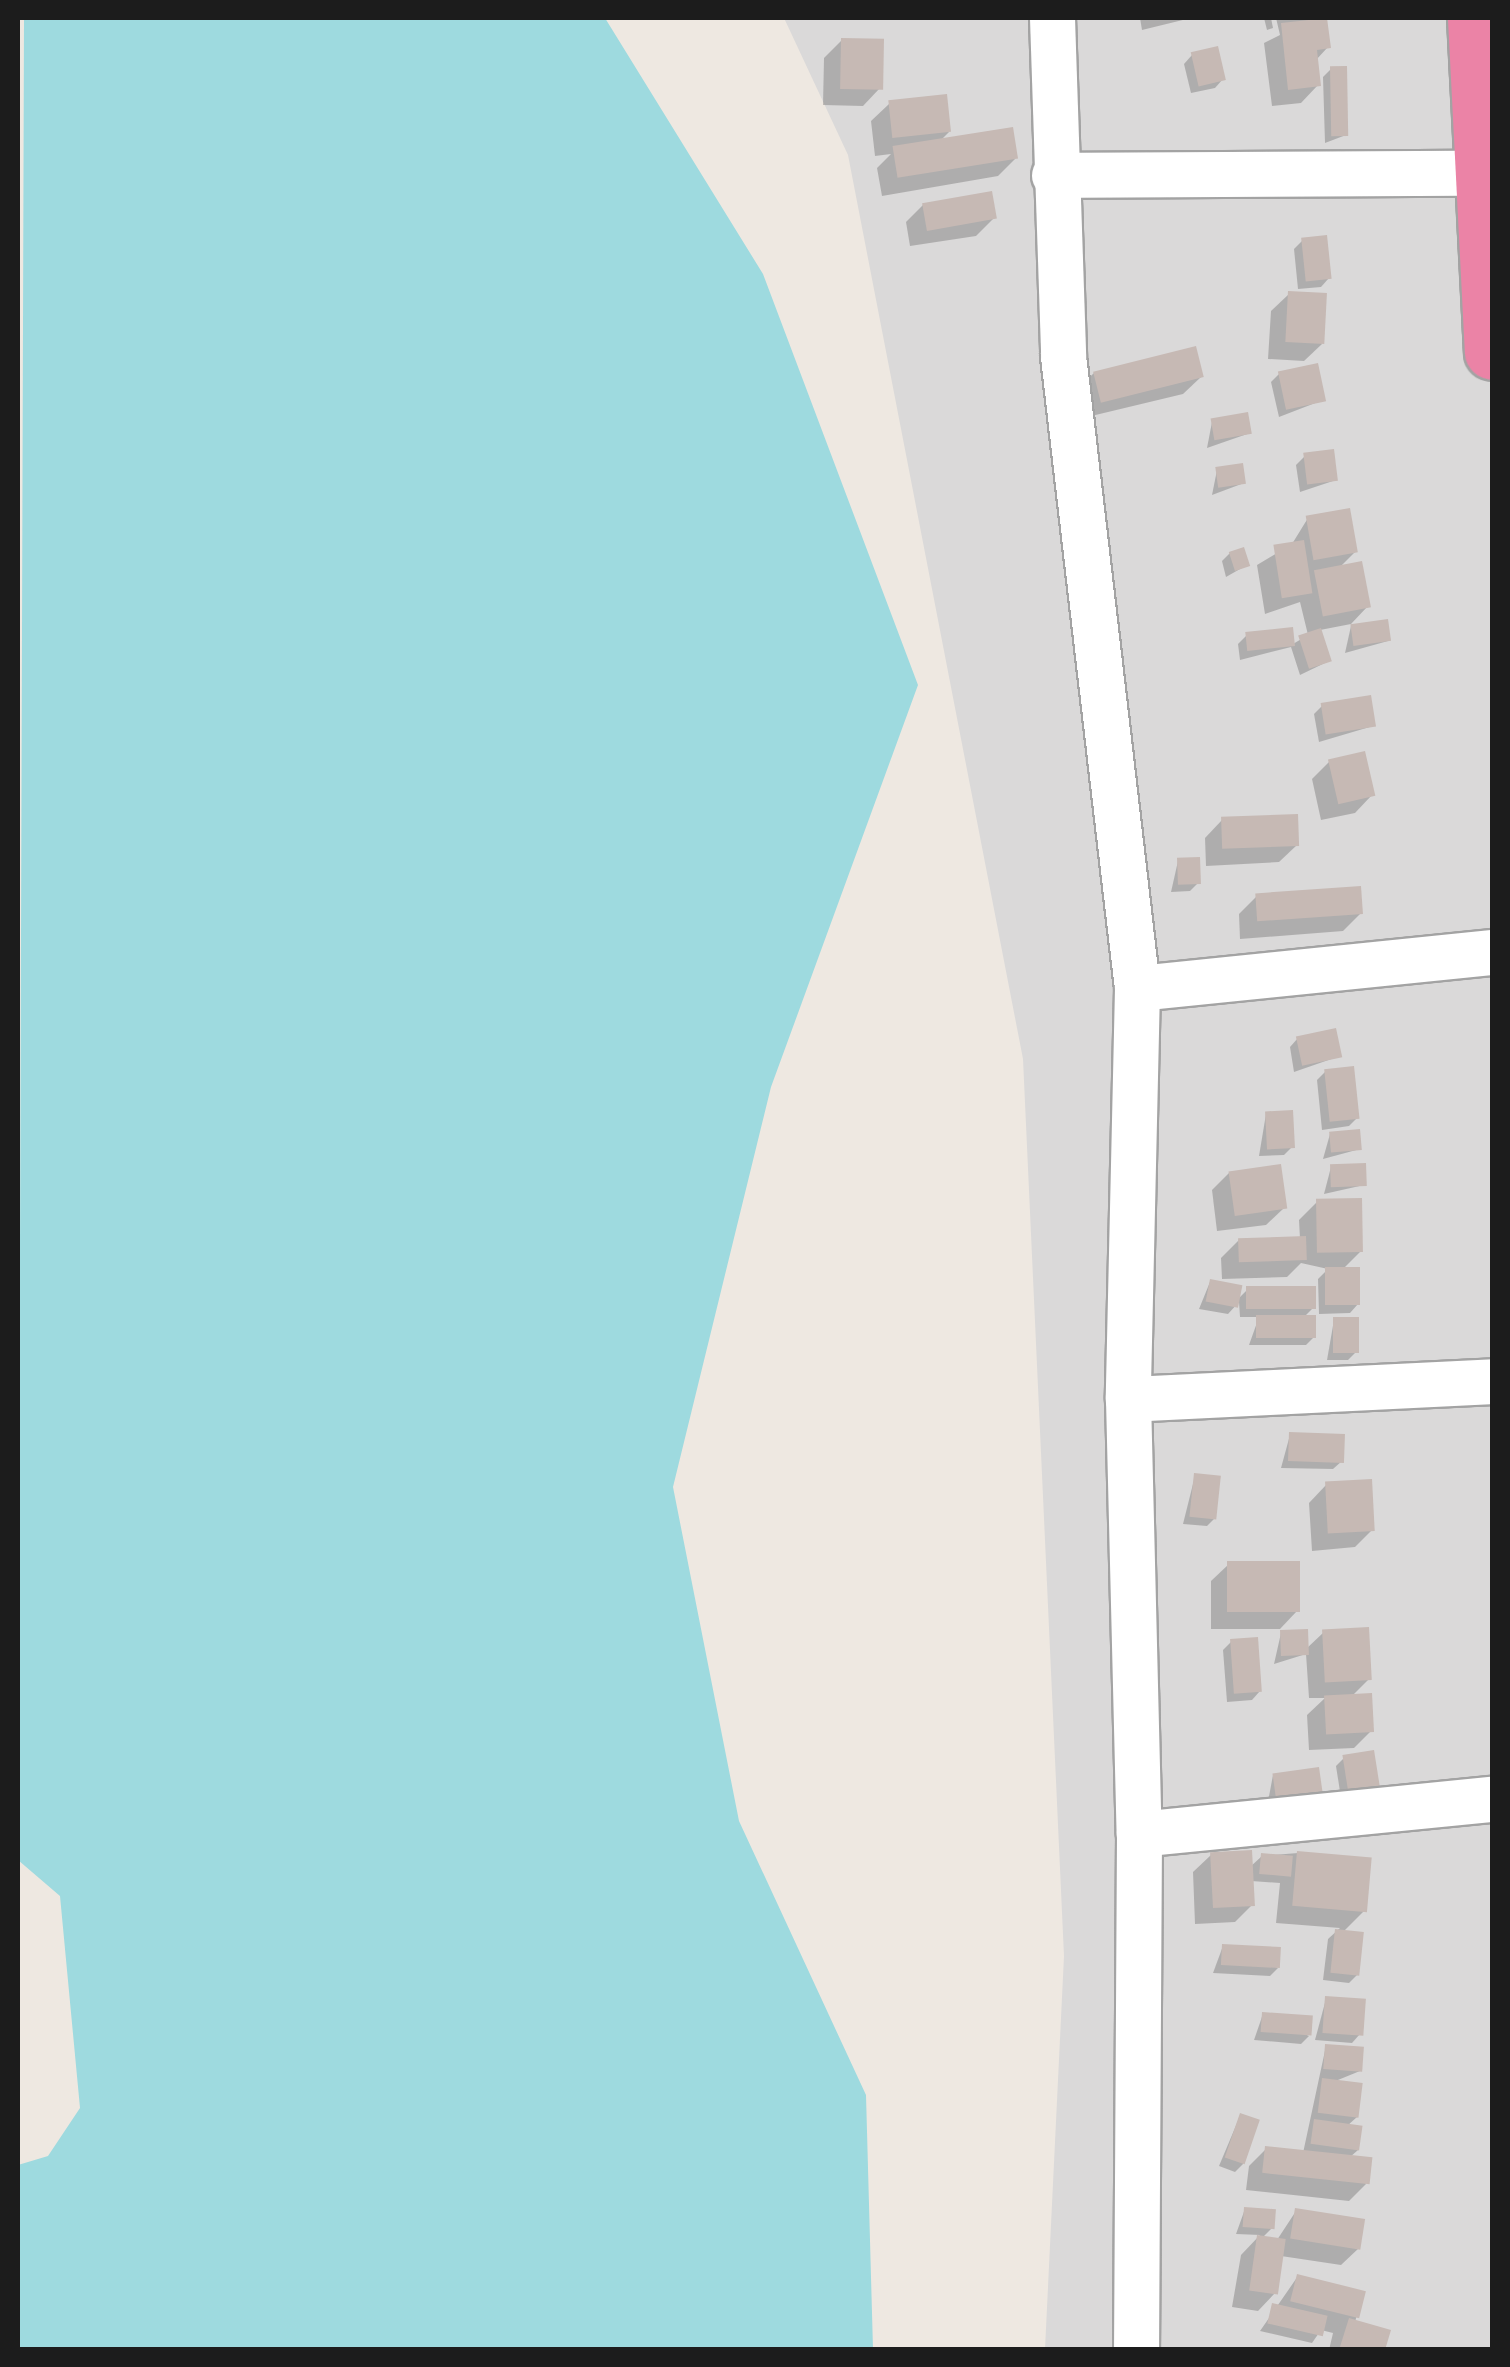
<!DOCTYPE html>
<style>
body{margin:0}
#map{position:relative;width:1510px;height:2367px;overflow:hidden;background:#eee8e1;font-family:"Noto Sans",sans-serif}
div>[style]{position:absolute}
.residential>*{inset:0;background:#dad9d9}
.water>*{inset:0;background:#9edadf}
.shadow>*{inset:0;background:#0003}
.building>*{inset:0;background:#c6b9b4;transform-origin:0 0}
.roads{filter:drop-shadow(2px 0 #a3a3a3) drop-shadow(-2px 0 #a3a3a3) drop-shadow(0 2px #a3a3a3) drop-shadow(0 -2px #a3a3a3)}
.street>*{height:45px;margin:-22.5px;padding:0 22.5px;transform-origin:22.5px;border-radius:22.5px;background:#fff}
.highway>*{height:55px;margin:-27.5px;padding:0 27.5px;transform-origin:27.5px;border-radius:27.5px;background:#eb83a6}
span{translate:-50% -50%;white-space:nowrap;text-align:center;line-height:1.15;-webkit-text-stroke:8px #fff;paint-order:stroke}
.frame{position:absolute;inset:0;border:20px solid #1c1c1c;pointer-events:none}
</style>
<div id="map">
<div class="residential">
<div style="clip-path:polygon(784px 18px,1492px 18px,1492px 2349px,1045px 2349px,1064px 1956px,1023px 1059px,848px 155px)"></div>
</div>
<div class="water">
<div style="clip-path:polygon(24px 18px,605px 18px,763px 274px,918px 685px,771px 1087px,673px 1487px,739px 1821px,866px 2095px,873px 2349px,18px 2349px,18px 2165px,48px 2156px,80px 2108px,60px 1896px,18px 1860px)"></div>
</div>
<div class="shadow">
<div style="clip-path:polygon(1140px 18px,1191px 18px,1142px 30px)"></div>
<div style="clip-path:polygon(1264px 18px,1271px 18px,1273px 28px,1267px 30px)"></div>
<div style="clip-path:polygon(1276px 18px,1315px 18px,1328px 47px,1316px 60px,1318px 85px,1301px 103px,1272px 106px,1264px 43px,1280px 35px)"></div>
<div style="clip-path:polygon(842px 40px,880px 88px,863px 106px,823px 105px,824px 58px)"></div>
<div style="clip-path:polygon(1192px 55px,1223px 79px,1215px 88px,1191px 93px,1184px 64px)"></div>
<div style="clip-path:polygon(1331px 69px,1346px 135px,1325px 143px,1323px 77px)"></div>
<div style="clip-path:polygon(889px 104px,949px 132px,938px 143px,1015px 159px,998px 176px,882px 196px,877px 168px,891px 154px,875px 156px,871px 121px)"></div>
<div style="clip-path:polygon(924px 204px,994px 218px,976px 236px,910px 246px,906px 222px)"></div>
<div style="clip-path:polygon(1302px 241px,1329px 278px,1321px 287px,1298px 289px,1294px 249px)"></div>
<div style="clip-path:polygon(1289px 294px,1322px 344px,1304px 361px,1268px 359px,1271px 311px)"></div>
<div style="clip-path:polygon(1094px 373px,1201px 377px,1183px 394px,1083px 418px,1076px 390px)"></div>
<div style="clip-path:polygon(1279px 374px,1323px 400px,1279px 417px,1271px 382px)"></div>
<div style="clip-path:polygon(1212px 422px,1250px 433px,1207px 448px)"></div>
<div style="clip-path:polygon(1304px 457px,1336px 480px,1300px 492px,1296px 465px)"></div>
<div style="clip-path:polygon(1217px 470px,1244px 483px,1212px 495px)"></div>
<div style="clip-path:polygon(1308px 518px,1355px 552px,1338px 569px,1368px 606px,1351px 624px,1320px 630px,1329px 661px,1300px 675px,1291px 647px,1240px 660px,1238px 644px,1246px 636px,1293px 644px,1308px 635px,1300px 602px,1265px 614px,1257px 565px,1292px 544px)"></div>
<div style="clip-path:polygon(1230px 553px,1247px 565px,1226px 577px,1222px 561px)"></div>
<div style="clip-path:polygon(1351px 626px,1388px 641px,1345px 653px)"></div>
<div style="clip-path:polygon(1322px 706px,1373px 726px,1319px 742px,1314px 714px)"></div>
<div style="clip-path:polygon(1329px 762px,1372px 795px,1355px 813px,1321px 820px,1312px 779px)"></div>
<div style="clip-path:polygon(1222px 820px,1297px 845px,1279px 862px,1206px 866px,1205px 838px)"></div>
<div style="clip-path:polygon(1178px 861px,1198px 883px,1190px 891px,1171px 892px)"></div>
<div style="clip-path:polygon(1256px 897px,1360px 914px,1343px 931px,1240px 939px,1239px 914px)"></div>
<div style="clip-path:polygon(1298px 1038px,1340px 1056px,1294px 1072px,1290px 1047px)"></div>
<div style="clip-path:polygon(1325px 1072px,1357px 1118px,1349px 1126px,1322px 1130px,1317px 1080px)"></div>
<div style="clip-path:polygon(1266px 1114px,1292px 1147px,1284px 1155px,1259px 1156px)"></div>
<div style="clip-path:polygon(1330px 1134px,1360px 1149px,1323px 1159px)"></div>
<div style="clip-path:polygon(1331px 1167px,1364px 1185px,1324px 1194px)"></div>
<div style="clip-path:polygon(1230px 1172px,1284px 1208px,1266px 1225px,1217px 1231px,1212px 1190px)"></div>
<div style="clip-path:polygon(1317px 1202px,1361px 1251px,1342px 1270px,1358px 1304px,1350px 1313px,1319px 1314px,1318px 1279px,1328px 1269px,1301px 1263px,1287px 1277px,1222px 1279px,1221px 1258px,1239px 1240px,1300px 1239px,1299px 1220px)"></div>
<div style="clip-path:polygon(1210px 1282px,1237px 1300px,1248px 1289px,1313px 1308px,1303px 1318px,1314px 1337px,1306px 1345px,1249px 1345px,1259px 1317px,1240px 1317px,1239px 1302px,1228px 1314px,1199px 1309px)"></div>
<div style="clip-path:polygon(1334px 1320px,1356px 1352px,1348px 1360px,1327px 1360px)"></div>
<div style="clip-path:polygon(1290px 1435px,1342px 1461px,1333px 1469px,1281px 1468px)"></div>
<div style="clip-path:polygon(1195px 1476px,1215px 1518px,1207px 1526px,1183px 1524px)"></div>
<div style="clip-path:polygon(1326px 1485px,1372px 1530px,1355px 1547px,1312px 1551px,1309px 1503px)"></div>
<div style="clip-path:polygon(1229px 1564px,1297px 1611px,1280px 1629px,1211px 1629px,1211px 1581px)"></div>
<div style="clip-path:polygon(1324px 1632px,1369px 1679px,1351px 1697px,1371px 1731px,1354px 1748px,1309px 1750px,1307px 1715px,1325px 1698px,1309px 1698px,1306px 1654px,1274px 1664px,1281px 1633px,1306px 1649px)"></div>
<div style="clip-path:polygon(1231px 1642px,1260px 1691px,1252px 1700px,1227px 1702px,1223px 1650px)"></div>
<div style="clip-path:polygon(1344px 1758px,1377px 1786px,1369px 1794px,1341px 1798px,1336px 1766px)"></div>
<div style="clip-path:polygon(1273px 1775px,1320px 1794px,1267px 1807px)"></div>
<div style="clip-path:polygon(1298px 1853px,1364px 1911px,1343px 1932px,1357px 1975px,1349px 1983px,1323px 1980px,1328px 1939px,1340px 1928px,1276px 1923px,1280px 1883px,1251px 1881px,1252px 1905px,1235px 1922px,1195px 1924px,1193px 1872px,1211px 1855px,1250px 1867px,1262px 1856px)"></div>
<div style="clip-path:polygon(1223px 1946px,1278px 1968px,1270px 1976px,1213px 1973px)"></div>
<div style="clip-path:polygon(1326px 1999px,1360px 2034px,1352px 2043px,1315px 2040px)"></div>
<div style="clip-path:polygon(1263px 2014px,1309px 2036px,1301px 2044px,1254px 2040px)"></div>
<div style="clip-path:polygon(1326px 2046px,1360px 2071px,1333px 2082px,1357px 2117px,1347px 2126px,1358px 2150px,1349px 2158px,1366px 2184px,1349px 2201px,1246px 2190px,1249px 2166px,1266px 2149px,1303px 2153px)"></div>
<div style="clip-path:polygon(1240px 2116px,1243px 2164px,1235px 2172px,1219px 2166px)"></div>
<div style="clip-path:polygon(1245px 2209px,1273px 2227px,1262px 2238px,1277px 2240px,1296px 2211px,1359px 2248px,1341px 2265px,1281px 2256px,1275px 2293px,1258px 2311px,1232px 2307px,1241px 2255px,1260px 2235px,1236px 2234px)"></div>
<div style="clip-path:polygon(1298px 2276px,1363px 2293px,1355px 2322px,1383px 2350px,1329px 2350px,1333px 2333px,1321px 2330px,1312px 2343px,1260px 2331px)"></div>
</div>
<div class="building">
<div style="clip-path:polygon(1327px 18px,1331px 48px,1317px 50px,1321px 86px,1288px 90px,1281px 23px)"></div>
<div style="left:841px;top:38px;width:43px;height:51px;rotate:1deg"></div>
<div style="left:1218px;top:46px;width:35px;height:28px;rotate:77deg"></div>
<div style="left:1347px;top:66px;width:70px;height:17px;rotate:89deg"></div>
<div style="left:947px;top:94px;width:38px;height:59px;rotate:84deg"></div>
<div style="left:1013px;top:127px;width:32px;height:122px;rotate:81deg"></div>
<div style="left:992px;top:191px;width:28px;height:71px;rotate:80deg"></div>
<div style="left:1327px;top:235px;width:44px;height:26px;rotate:84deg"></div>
<div style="left:1288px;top:291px;width:39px;height:51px;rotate:3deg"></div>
<div style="left:1196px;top:346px;width:32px;height:106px;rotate:76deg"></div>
<div style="left:1318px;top:363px;width:39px;height:41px;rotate:78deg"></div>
<div style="left:1248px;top:412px;width:22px;height:38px;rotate:80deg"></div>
<div style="left:1334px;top:449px;width:32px;height:31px;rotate:83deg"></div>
<div style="left:1243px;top:463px;width:21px;height:28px;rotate:82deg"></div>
<div style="left:1350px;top:508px;width:45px;height:45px;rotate:80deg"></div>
<div style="left:1304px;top:540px;width:54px;height:31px;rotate:81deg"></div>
<div style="left:1244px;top:547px;width:20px;height:16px;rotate:72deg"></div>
<div style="left:1362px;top:561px;width:47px;height:49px;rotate:79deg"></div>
<div style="left:1388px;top:619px;width:22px;height:38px;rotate:82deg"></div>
<div style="left:1293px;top:627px;width:19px;height:48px;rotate:84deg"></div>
<div style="left:1321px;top:628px;width:35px;height:24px;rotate:72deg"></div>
<div style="left:1371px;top:695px;width:32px;height:51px;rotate:81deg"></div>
<div style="left:1365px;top:751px;width:46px;height:38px;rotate:77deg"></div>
<div style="left:1298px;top:814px;width:32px;height:77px;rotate:88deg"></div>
<div style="left:1200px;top:857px;width:27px;height:23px;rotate:88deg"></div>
<div style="left:1361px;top:886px;width:28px;height:106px;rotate:86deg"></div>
<div style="left:1336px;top:1028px;width:30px;height:41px;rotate:78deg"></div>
<div style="left:1354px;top:1066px;width:53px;height:30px;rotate:84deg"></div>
<div style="left:1293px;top:1110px;width:38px;height:28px;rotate:87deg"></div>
<div style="left:1360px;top:1129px;width:21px;height:31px;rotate:85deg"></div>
<div style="left:1366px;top:1163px;width:23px;height:36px;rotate:88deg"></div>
<div style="left:1281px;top:1164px;width:45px;height:53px;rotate:82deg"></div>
<div style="left:1362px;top:1198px;width:54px;height:46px;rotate:89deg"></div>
<div style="left:1306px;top:1236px;width:24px;height:68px;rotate:88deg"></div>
<div style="left:1360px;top:1267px;width:38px;height:35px;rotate:90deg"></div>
<div style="left:1210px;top:1279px;width:33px;height:23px;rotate:11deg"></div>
<div style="left:1316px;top:1286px;width:23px;height:70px;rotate:90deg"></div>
<div style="left:1316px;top:1315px;width:23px;height:60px;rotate:90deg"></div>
<div style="left:1333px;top:1317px;width:26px;height:36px"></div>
<div style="left:1289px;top:1432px;width:56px;height:29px;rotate:2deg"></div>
<div style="left:1194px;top:1473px;width:27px;height:44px;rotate:6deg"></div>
<div style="left:1372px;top:1479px;width:52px;height:47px;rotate:87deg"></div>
<div style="left:1227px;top:1561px;width:73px;height:51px"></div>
<div style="left:1369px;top:1627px;width:53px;height:47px;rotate:87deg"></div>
<div style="left:1308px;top:1629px;width:26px;height:28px;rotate:88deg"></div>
<div style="left:1258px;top:1637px;width:55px;height:28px;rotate:86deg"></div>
<div style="left:1372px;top:1693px;width:39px;height:48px;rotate:87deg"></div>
<div style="left:1374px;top:1750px;width:37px;height:32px;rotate:81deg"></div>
<div style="left:1319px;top:1767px;width:28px;height:47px;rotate:82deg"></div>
<div style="left:1252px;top:1850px;width:56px;height:42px;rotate:87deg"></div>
<div style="left:1297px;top:1851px;width:75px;height:55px;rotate:5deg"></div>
<div style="left:1261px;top:1853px;width:32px;height:21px;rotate:5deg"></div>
<div style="left:1335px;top:1929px;width:29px;height:44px;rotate:6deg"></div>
<div style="left:1222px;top:1944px;width:59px;height:21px;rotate:3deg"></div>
<div style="left:1325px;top:1996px;width:41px;height:37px;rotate:4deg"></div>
<div style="left:1262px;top:2012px;width:51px;height:20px;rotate:4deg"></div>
<div style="left:1325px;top:2044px;width:39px;height:25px;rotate:4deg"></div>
<div style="left:1322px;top:2078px;width:41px;height:35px;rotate:7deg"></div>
<div style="left:1240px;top:2113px;width:21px;height:47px;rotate:19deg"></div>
<div style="left:1314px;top:2119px;width:49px;height:25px;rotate:8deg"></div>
<div style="left:1265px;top:2146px;width:108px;height:27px;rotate:6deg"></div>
<div style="left:1244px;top:2207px;width:32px;height:20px;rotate:4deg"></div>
<div style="left:1295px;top:2208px;width:71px;height:31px;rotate:9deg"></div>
<div style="left:1257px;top:2235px;width:29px;height:56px;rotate:8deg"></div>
<div style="left:1297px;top:2274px;width:71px;height:28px;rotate:14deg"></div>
<div style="left:1272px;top:2303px;width:57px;height:21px;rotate:13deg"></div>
<div style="clip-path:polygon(1349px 2318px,1391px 2330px,1385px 2350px,1339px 2350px)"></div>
</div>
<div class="roads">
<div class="street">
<div style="left:1052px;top:18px;width:338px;rotate:88.1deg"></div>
<div style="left:1063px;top:356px;width:636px;rotate:83.32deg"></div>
<div style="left:1137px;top:988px;width:411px;rotate:91.3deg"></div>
<div style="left:1128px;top:1399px;width:435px;rotate:88.6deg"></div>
<div style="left:1139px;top:1834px;width:516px;rotate:90.33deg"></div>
<div style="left:1054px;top:175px;width:435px;rotate:-0.3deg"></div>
<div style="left:1137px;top:988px;width:357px;rotate:-5.8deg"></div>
<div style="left:1128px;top:1399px;width:364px;rotate:-2.8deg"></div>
<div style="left:1139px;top:1834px;width:355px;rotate:-5.7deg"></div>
</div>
<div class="highway">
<div style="left:1475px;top:18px;width:334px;rotate:87.1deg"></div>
</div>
</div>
<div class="frame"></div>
</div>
